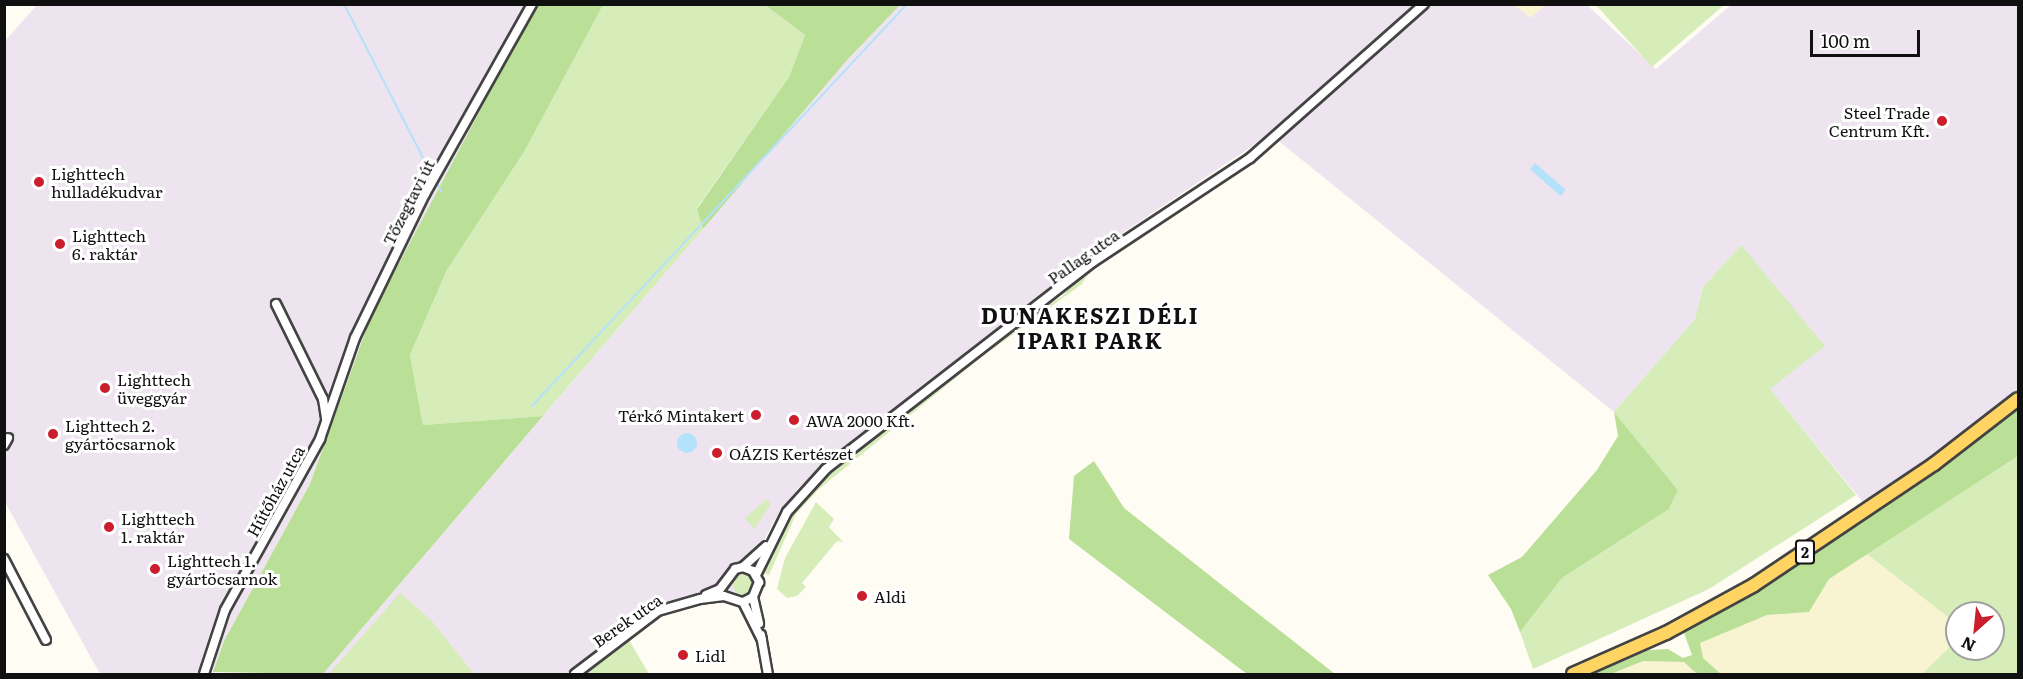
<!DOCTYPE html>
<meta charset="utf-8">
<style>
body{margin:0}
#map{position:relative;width:2023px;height:679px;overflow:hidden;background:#fffcf3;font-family:Literata,serif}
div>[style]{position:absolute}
.industrial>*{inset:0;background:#ede4ef}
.farmland>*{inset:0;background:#f8f3d1}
.green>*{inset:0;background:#d6edb9}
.round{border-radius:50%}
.forest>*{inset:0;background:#badf97}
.water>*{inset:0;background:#b4e2fa;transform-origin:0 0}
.stream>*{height:2px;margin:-1px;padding:0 1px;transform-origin:1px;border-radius:1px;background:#b4e2fa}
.roads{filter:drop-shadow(2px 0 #434343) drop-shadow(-2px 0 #434343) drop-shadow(0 2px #434343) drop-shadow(0 -2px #434343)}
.minor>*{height:8px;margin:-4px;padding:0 4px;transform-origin:4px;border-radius:4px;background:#fff}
.primary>*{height:12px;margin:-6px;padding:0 6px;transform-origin:6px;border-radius:6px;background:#ffd463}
.dots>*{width:16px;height:16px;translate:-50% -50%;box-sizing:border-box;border:3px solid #fff;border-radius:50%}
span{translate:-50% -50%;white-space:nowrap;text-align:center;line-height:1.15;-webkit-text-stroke:6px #fff;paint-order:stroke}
.shield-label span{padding:2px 4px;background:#fff;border:2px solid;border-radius:4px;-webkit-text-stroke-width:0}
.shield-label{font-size:15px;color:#101010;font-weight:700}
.poi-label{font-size:16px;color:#101010}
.right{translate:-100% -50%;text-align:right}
.left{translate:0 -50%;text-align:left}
.street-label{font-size:16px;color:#101010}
.district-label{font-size:22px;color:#101010;font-weight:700;letter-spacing:1.5px}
.frame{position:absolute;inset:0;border:6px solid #101010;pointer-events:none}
.north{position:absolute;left:1945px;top:601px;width:60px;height:60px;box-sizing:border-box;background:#fff;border:2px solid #9f9f9f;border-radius:50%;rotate:207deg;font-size:16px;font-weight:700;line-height:24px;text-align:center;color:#101010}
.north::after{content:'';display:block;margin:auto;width:21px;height:27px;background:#cb1d2b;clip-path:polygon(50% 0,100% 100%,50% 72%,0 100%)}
.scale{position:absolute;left:1810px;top:30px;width:110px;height:27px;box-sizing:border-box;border:3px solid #101010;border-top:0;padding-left:8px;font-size:18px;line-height:21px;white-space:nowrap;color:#101010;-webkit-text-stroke:4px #fff;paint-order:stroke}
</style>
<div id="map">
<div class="industrial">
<div style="clip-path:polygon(37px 5px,536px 5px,372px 314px,310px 484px,224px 641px,213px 672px,218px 674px,100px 674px,5px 502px,5px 455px,11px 444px,5px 431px,5px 41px)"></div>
<div style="clip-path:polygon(900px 5px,1587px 5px,1656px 69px,1731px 5px,2018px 5px,2018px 398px,1871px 512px,1770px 389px,1741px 245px,1703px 287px,1695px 319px,1614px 412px,1270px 134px,1084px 259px,798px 488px,773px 522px,735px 603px,713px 601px,657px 616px,581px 674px,323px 674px,848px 59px)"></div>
</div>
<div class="farmland">
<div style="clip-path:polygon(1514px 5px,1545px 4px,1545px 5px,1531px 18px)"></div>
<div style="clip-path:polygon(1867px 554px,1957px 624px,1957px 640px,1922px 674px,1721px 674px,1702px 658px,1700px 643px,1767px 615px,1809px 612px,1829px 579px)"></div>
<div style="clip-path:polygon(1643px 661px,1684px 662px,1697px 674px,1611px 674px)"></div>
</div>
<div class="green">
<div style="clip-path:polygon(603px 5px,765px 5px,805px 35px,789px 77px,697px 208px,703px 229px,543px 416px,423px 425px,410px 355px,447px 270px,524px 152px)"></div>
<div style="clip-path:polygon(1596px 5px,1724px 5px,1652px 67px)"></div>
<div style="clip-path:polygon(1741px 245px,1825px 346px,1770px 389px,1856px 495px,1709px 589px,1533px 669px,1520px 632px,1562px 578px,1669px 509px,1678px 490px,1614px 412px,1695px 319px,1703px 287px)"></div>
<div style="clip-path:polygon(1088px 273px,1082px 284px,979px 359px,819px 489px,796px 514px,769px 575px,763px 573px,787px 520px,813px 488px,1029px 315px,1063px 296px,1075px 281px)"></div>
<div style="clip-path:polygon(2018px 456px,2018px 674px,1922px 674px,1957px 640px,1957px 649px,1993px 649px,1993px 613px,1957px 613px,1957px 624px,1867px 554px)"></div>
<div style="clip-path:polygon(767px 499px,771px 504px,754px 529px,745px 518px)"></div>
<div style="clip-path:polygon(816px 502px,834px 519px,829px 527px,843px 542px,837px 541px,802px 583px,806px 587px,797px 596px,787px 598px,777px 589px,785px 558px)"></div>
<div class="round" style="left:733px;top:573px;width:22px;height:22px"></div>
<div style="clip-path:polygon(400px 593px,431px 620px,474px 674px,329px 674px)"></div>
<div style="clip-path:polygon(629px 640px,649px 674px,581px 674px)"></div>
</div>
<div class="forest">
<div style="clip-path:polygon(536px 5px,603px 5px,524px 152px,447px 270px,410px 355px,423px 425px,543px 416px,323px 674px,213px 672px,224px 641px,310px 484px,372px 314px)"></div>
<div style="clip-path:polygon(765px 5px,900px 5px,848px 59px,703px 229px,697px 209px,789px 77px,805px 35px)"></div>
<div style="clip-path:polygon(2018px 398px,2018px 456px,1829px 579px,1809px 612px,1767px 615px,1700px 643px,1703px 658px,1721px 674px,1697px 674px,1684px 662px,1643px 661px,1611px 674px,1585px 674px,1649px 650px,1668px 649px,1683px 658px,1692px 655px,1684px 633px,1804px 558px)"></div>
<div style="clip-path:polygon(1614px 412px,1678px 490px,1669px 509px,1562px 578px,1520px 632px,1511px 609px,1488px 575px,1522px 557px,1597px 470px,1618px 436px)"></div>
<div style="clip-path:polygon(1094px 461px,1124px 508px,1335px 674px,1247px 674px,1069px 539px,1074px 476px)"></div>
</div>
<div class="water">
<div style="left:1535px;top:163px;width:41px;height:8px;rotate:41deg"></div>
<div class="round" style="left:677px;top:433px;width:20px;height:20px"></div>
</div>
<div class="stream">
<div style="left:344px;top:4px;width:192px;rotate:62.8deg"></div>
<div style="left:435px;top:180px;width:13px;rotate:61deg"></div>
<div style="left:532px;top:406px;width:550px;rotate:-46.99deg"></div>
</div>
<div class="roads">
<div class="minor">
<div style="left:276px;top:304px;width:106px;rotate:63.7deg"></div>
<div style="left:323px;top:399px;width:20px;rotate:81deg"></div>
<div style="left:4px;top:445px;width:8px;rotate:-60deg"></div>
<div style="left:4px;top:559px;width:91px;rotate:62.6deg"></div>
<div style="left:743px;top:567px;width:31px;rotate:-42deg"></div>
<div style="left:756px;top:575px;width:70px;rotate:-63.8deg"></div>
<div style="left:787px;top:512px;width:58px;rotate:-47.8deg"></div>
<div style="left:826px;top:469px;width:338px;rotate:-37.8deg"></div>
<div style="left:1093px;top:262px;width:188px;rotate:-33.5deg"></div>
<div style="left:1250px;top:158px;width:232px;rotate:-41.5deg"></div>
<div style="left:706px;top:595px;width:15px;rotate:-23deg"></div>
<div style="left:720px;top:589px;width:25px;rotate:-53deg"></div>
<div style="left:735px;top:569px;width:8px;rotate:-14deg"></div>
<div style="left:743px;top:567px;width:11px;rotate:22deg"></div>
<div style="left:753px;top:571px;width:13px;rotate:61deg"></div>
<div style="left:759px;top:582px;width:16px;rotate:112deg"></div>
<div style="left:753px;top:597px;width:11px;rotate:153deg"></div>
<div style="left:753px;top:597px;width:27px;rotate:77deg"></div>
<div style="left:761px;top:635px;width:40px;rotate:80deg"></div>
<div style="left:204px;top:674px;width:67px;rotate:-71.8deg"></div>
<div style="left:225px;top:610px;width:196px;rotate:-60.9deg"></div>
<div style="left:320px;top:439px;width:107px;rotate:-70.9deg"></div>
<div style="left:355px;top:338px;width:160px;rotate:-64.1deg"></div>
<div style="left:425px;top:194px;width:218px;rotate:-60.6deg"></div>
<div style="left:575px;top:674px;width:104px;rotate:-37.2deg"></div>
<div style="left:658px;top:611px;width:44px;rotate:-15.9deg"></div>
<div style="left:700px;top:599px;width:24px;rotate:-7deg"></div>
<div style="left:724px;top:596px;width:20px;rotate:18deg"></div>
<div style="left:743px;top:602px;width:42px;rotate:63.4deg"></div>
</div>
<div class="primary">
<div style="left:1573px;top:674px;width:102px;rotate:-23.8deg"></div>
<div style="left:1666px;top:633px;width:100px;rotate:-28.6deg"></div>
<div style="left:1754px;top:585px;width:217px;rotate:-33.9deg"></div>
<div style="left:1934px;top:464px;width:106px;rotate:-37.7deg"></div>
</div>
</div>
<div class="dots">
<div style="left:1942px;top:121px;background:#cb1d2b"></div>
<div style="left:39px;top:182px;background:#cb1d2b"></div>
<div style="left:60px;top:244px;background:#cb1d2b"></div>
<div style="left:105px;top:388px;background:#cb1d2b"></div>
<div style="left:756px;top:415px;background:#cb1d2b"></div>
<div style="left:794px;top:420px;background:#cb1d2b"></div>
<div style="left:53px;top:434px;background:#cb1d2b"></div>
<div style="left:717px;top:453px;background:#cb1d2b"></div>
<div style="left:109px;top:527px;background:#cb1d2b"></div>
<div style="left:155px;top:569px;background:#cb1d2b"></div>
<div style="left:862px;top:596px;background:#cb1d2b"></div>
<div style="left:683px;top:655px;background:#cb1d2b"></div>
</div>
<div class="shield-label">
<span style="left:1805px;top:552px">2</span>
</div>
<div class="poi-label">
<span class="right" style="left:1930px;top:121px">Steel Trade<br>Centrum Kft.</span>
<span class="left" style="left:51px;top:182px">Lighttech<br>hulladékudvar</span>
<span class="left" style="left:72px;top:244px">Lighttech<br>6. raktár</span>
<span class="left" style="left:117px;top:388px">Lighttech<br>üveggyár</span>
<span class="right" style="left:744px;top:415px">Térkő Mintakert</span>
<span class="left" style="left:806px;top:420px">AWA 2000 Kft.</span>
<span class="left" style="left:65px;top:434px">Lighttech 2.<br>gyártöcsarnok</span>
<span class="left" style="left:729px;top:453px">OÁZIS Kertészet</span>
<span class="left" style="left:121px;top:527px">Lighttech<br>1. raktár</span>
<span class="left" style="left:167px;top:569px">Lighttech 1.<br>gyártöcsarnok</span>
<span class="left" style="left:874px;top:596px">Aldi</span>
<span class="left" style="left:695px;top:655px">Lidl</span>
</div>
<div class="street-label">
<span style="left:408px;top:202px;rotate:-63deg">Tőzegtavi út</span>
<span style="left:1083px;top:256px;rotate:-35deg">Pallag utca</span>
<span style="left:275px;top:491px;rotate:-61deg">Hűtőház utca</span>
<span style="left:627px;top:620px;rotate:-35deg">Berek utca</span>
</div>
<div class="district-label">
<span style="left:1090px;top:327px">DUNAKESZI DÉLI<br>IPARI PARK</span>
</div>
<div class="frame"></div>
<div class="north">N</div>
<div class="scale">100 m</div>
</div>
